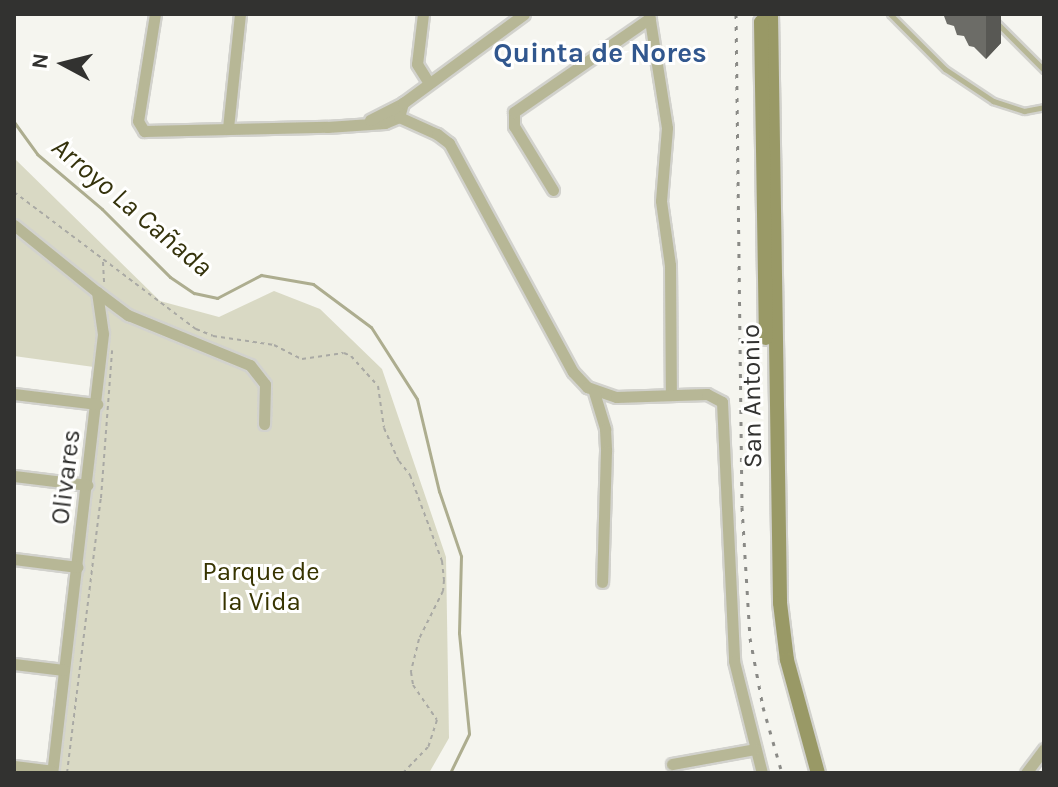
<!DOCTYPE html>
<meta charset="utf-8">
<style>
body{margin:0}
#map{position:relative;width:1058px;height:787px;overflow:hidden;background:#f5f5ef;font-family:Karla,sans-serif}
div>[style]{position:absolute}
.green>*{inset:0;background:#d9d9c4}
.stream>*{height:3px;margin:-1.5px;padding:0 1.5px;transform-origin:1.5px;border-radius:1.5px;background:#adad8f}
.path>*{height:2px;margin-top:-1px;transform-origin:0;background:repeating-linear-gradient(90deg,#a9a9a4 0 4px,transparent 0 8px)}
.roads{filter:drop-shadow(2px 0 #d2d2cd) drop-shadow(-2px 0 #d2d2cd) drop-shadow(0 2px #d2d2cd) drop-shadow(0 -2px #d2d2cd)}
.service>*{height:5px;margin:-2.5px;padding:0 2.5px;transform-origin:2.5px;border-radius:2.5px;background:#b7b796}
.minor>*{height:11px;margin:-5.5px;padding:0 5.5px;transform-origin:5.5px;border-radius:5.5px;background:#b7b796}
.secondary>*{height:14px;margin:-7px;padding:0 7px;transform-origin:7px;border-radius:7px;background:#996}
.rail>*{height:3px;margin-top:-1.5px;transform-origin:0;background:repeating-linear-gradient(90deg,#8a8a86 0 4px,transparent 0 12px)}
.wall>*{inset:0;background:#6c6c67}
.shaded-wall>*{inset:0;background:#585854}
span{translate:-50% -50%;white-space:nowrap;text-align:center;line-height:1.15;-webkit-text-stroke:6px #fffffe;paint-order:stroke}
.street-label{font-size:26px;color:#323230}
.park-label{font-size:26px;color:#373400}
.neighbourhood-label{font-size:28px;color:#31578e;font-weight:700}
.water-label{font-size:28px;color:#35330c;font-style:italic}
.frame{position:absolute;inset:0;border:16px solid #323230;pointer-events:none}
.north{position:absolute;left:24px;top:24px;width:80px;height:80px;-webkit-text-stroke:6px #fffffe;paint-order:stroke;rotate:277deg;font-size:22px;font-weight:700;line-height:32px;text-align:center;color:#323230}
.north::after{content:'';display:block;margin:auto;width:28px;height:36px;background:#323230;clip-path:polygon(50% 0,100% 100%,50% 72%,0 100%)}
</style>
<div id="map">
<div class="green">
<div style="clip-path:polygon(14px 158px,160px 301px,219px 317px,274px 291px,320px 309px,382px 369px,446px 557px,449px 738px,429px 773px,52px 773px,101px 368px,14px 356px)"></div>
</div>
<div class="stream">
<div style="left:14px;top:122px;width:39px;rotate:54deg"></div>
<div style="left:37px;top:154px;width:85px;rotate:40.2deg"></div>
<div style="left:102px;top:209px;width:96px;rotate:45deg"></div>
<div style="left:170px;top:277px;width:29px;rotate:34deg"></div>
<div style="left:194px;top:293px;width:24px;rotate:12deg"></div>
<div style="left:217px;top:298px;width:50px;rotate:-27.6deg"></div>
<div style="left:261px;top:275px;width:53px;rotate:9.8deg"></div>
<div style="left:313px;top:284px;width:72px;rotate:36.6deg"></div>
<div style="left:371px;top:327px;width:85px;rotate:57.4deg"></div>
<div style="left:417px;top:399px;width:95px;rotate:76.6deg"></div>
<div style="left:439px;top:491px;width:69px;rotate:71.3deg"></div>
<div style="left:461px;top:556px;width:77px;rotate:91.5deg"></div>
<div style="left:459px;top:633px;width:101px;rotate:84.3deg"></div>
<div style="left:469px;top:734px;width:43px;rotate:116deg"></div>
</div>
<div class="path">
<div style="left:14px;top:192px;width:228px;rotate:37deg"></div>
<div style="left:196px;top:329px;width:18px;rotate:22deg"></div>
<div style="left:213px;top:336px;width:62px;rotate:8.4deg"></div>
<div style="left:274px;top:345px;width:31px;rotate:27deg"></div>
<div style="left:302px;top:359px;width:42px;rotate:-8.1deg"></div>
<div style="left:344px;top:353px;width:8px;rotate:23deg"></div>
<div style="left:351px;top:356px;width:40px;rotate:48deg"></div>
<div style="left:378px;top:386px;width:42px;rotate:81.9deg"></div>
<div style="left:384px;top:428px;width:36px;rotate:66deg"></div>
<div style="left:399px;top:461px;width:18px;rotate:52deg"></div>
<div style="left:410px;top:475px;width:92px;rotate:69.6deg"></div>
<div style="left:442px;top:561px;width:19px;rotate:84deg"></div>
<div style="left:444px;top:580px;width:11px;rotate:95deg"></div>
<div style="left:443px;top:591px;width:54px;rotate:116.6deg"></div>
<div style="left:419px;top:639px;width:34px;rotate:104deg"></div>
<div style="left:411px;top:672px;width:13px;rotate:81deg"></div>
<div style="left:413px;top:685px;width:42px;rotate:55.6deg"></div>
<div style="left:437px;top:720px;width:28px;rotate:108deg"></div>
<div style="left:428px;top:747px;width:36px;rotate:134deg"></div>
<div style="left:103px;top:262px;width:22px;rotate:87deg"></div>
<div style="left:67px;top:773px;width:277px;rotate:-83deg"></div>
<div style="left:101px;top:498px;width:148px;rotate:-85.7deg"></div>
</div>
<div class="roads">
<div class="service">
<div style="left:890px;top:14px;width:78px;rotate:45deg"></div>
<div style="left:945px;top:69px;width:58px;rotate:33.7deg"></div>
<div style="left:993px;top:101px;width:33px;rotate:18deg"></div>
<div style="left:1024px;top:111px;width:20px;rotate:-11deg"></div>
<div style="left:988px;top:14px;width:79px;rotate:45deg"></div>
</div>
<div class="minor">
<div style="left:155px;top:14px;width:108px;rotate:99deg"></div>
<div style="left:138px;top:121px;width:12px;rotate:59deg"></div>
<div style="left:144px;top:131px;width:183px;rotate:-1.3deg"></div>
<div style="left:327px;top:127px;width:58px;rotate:-3.9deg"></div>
<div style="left:385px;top:123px;width:15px;rotate:-23deg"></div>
<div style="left:399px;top:117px;width:15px;rotate:-74deg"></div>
<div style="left:423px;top:14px;width:50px;rotate:96.8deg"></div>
<div style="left:417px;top:64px;width:22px;rotate:58deg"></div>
<div style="left:649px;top:14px;width:115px;rotate:81deg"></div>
<div style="left:667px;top:128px;width:73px;rotate:94.7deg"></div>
<div style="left:661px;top:201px;width:65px;rotate:82deg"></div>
<div style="left:670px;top:265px;width:129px;rotate:89.6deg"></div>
<div style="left:399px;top:117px;width:42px;rotate:24.1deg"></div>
<div style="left:437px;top:134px;width:15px;rotate:37deg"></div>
<div style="left:449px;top:143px;width:260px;rotate:61.6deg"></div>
<div style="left:573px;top:372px;width:21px;rotate:47deg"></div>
<div style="left:587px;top:387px;width:31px;rotate:19deg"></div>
<div style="left:616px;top:397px;width:91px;rotate:-1.9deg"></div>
<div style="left:707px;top:394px;width:17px;rotate:28deg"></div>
<div style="left:722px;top:402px;width:259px;rotate:87.3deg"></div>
<div style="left:734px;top:661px;width:115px;rotate:76deg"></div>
<div style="left:370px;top:120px;width:37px;rotate:-27deg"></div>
<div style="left:403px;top:103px;width:150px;rotate:-36.3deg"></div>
<div style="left:228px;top:128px;width:115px;rotate:-84deg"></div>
<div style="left:553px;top:190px;width:75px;rotate:-121.4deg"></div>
<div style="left:514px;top:126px;width:14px;rotate:-90deg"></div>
<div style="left:514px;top:112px;width:165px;rotate:-34.7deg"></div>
<div style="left:14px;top:225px;width:107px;rotate:38.9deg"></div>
<div style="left:97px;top:292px;width:42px;rotate:81.9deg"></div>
<div style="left:103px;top:334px;width:442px;rotate:96.6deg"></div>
<div style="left:97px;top:292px;width:39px;rotate:37deg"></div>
<div style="left:128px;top:315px;width:132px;rotate:22.3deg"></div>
<div style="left:250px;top:365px;width:24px;rotate:52deg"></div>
<div style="left:265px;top:384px;width:40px;rotate:91.4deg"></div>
<div style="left:594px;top:392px;width:39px;rotate:73deg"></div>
<div style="left:605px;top:429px;width:22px;rotate:87deg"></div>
<div style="left:606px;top:451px;width:131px;rotate:91.7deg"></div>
<div style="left:14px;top:394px;width:84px;rotate:6.9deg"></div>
<div style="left:14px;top:476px;width:74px;rotate:7deg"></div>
<div style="left:14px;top:559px;width:64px;rotate:7.2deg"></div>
<div style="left:14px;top:664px;width:50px;rotate:6.8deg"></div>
<div style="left:672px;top:764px;width:84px;rotate:-10.2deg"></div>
<div style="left:14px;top:766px;width:38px;rotate:7deg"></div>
<div style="left:1026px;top:773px;width:30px;rotate:-53deg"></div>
</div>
<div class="secondary">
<div style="left:771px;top:14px;width:589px;rotate:89.12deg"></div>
<div style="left:780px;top:603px;width:57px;rotate:83deg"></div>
<div style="left:787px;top:660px;width:117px;rotate:74.7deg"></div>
<div style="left:761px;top:22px;width:316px;rotate:89.1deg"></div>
</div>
</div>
<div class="rail">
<div style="left:736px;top:14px;width:493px;rotate:89.3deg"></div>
<div style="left:742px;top:507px;width:131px;rotate:86.5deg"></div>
<div style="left:750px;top:638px;width:70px;rotate:79.3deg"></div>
<div style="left:763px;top:707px;width:69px;rotate:73.9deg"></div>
</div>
<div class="wall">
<div style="clip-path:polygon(936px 14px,1001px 14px,1001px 43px,986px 59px,974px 47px,969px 46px,964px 36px,957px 35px,954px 26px,947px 24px,944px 16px)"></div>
</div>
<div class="shaded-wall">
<div style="clip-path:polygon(986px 14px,1001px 14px,1001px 43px,986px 59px)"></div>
</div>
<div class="street-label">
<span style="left:752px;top:396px;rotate:-91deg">San Antonio</span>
<span style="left:66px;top:477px;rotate:-83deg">Olivares</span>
</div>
<div class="park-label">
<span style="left:261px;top:587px">Parque de<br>la Vida</span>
</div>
<div class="neighbourhood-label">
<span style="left:600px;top:53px">Quinta de Nores</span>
</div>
<div class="water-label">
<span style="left:132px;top:207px;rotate:40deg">Arroyo La Cañada</span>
</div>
<div class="frame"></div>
<div class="north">N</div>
</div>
